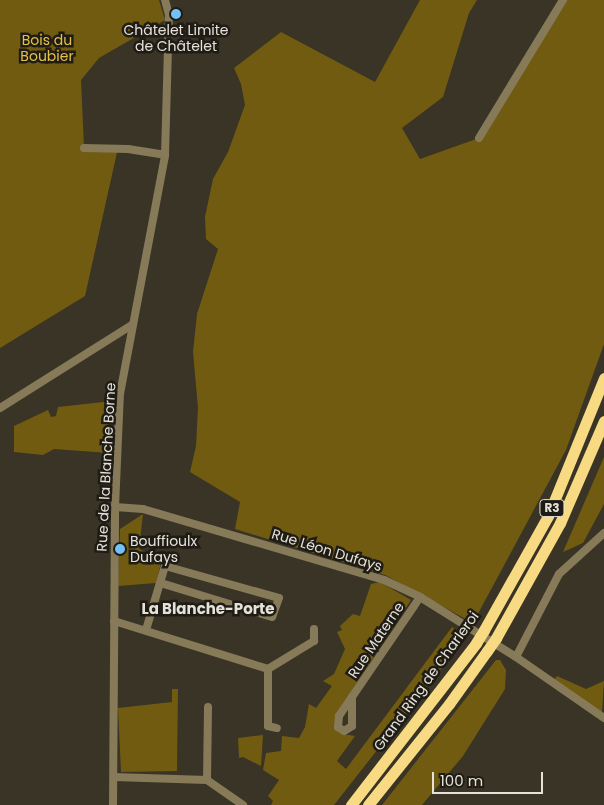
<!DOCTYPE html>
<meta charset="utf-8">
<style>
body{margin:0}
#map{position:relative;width:604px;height:805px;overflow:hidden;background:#393425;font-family:Poppins,sans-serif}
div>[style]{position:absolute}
.green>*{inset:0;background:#715b11}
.minor>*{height:8px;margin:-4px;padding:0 4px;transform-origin:4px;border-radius:4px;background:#867a59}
.highway>*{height:11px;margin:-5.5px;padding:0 5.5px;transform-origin:5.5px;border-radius:5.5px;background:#f8da83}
.highway-bridge>*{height:11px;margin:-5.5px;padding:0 5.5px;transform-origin:5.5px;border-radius:5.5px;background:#f8da83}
.dots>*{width:14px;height:14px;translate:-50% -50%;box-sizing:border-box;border:2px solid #1e1c15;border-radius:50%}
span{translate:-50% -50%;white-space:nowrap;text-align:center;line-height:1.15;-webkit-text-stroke:5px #1e1c15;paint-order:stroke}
.shield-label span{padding:1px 4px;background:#1e1c15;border:1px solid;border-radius:4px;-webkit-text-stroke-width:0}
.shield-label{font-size:12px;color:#e6e2d9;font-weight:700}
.poi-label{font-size:14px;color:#e6e2d9}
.left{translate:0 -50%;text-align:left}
.park-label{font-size:14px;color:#e6c047}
.street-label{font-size:14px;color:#e6e2d9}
.neighbourhood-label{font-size:15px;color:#e6e2d9;font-weight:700}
.scale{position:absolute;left:432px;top:772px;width:111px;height:22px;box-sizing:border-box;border:2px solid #e6e2d9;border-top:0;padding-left:6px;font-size:15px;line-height:18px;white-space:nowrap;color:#e6e2d9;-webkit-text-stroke:4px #1e1c15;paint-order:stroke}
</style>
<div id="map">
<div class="green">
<div style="clip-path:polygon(0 0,159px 0,165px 20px,99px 58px,81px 80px,84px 147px,118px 148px,85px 296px,0 348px)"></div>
<div style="clip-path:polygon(420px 0,477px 0,469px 13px,443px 97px,402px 128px,420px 159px,479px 138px,563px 0,604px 0,604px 344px,566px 450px,473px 623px,385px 575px,235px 529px,240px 502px,190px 472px,196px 446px,198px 408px,193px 352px,197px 314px,218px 249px,206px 239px,205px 217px,213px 179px,228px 152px,245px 105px,241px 84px,234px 68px,281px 32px,375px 82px)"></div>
<div style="clip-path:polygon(112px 401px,109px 453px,54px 449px,43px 455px,14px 452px,14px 426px,48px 410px,51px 417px,56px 416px,58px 407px)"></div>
<div style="clip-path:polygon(604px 457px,604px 504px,583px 543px,563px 552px)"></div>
<div style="clip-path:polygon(143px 514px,139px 549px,162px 559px,156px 583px,118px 586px,120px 529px)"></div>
<div style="clip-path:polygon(380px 582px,411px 600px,336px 715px,342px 734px,355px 736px,337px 761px,346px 769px,452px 627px,465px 636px,462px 642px,334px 805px,271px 805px,273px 801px,268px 796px,279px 780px,263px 770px,266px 753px,281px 751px,282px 736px,299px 738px,305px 727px,309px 704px,316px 708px,332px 686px,323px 681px,334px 674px,345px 649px,337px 632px,342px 630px,340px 626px,353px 614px,360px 616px,371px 584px)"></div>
<div style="clip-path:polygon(496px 660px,500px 660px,506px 670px,505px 689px,463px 756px,422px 805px,382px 805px)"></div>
<div style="clip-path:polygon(557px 676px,586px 689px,604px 681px,602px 712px,560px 685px,554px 680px)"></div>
<div style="clip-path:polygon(172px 689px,178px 689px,177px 771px,121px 772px,118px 708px,172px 702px)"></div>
<div style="clip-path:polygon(263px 735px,261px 766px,243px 757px,239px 758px,238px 738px)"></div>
</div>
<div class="minor">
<div style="left:479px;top:138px;width:162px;rotate:-58.7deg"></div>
<div style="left:84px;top:148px;width:44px;rotate:1.3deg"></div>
<div style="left:128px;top:149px;width:37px;rotate:9deg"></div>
<div style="left:0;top:408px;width:156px;rotate:-32.2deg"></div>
<div style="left:115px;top:507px;width:28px;rotate:4deg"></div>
<div style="left:143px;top:509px;width:251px;rotate:16.4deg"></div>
<div style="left:384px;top:580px;width:40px;rotate:25deg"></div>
<div style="left:420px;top:597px;width:113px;rotate:32deg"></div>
<div style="left:516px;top:657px;width:107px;rotate:34.7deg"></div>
<div style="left:114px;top:621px;width:161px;rotate:17.3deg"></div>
<div style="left:268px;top:669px;width:54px;rotate:-31.3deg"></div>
<div style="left:314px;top:641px;width:12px;rotate:-90deg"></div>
<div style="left:146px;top:630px;width:67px;rotate:-73.5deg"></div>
<div style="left:165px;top:566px;width:118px;rotate:15.7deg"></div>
<div style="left:279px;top:598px;width:20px;rotate:110deg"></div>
<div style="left:272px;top:617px;width:116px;rotate:-163deg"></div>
<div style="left:516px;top:657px;width:93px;rotate:-62.6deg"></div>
<div style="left:559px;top:574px;width:61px;rotate:-42.3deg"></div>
<div style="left:268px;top:669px;width:57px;rotate:90deg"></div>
<div style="left:268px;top:726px;width:9px;rotate:13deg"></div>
<div style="left:352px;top:697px;width:29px;rotate:90deg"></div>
<div style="left:352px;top:726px;width:9px;rotate:148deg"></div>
<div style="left:344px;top:731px;width:7px;rotate:-146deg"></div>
<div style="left:338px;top:727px;width:11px;rotate:-85deg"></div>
<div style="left:339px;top:716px;width:133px;rotate:-55.7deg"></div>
<div style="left:414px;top:606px;width:11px;rotate:-56deg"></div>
<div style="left:114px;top:777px;width:93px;rotate:1.8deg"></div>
<div style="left:207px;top:780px;width:44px;rotate:34.8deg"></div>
<div style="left:207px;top:780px;width:73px;rotate:-89.2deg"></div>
<div style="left:113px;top:805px;width:298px;rotate:-89.6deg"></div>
<div style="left:115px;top:507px;width:113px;rotate:-87.5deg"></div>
<div style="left:120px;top:394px;width:243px;rotate:-79.3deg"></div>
<div style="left:165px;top:155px;width:140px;rotate:-88.4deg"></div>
<div style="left:169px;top:15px;width:16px;rotate:-105deg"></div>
</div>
<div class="highway">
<div style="left:484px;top:630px;width:131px;rotate:-60.7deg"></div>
<div style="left:548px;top:516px;width:149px;rotate:-67.9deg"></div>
<div style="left:496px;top:638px;width:132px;rotate:-60.9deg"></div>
<div style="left:560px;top:523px;width:111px;rotate:-66.7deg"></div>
<div style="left:351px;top:805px;width:205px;rotate:-52.3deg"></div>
<div style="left:368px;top:805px;width:129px;rotate:-51.3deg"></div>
<div style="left:449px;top:704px;width:65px;rotate:-54.4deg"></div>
</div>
<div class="highway-bridge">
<div style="left:476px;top:643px;width:15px;rotate:-58deg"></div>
<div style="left:487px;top:651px;width:16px;rotate:-55deg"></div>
</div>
<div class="dots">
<div style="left:176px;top:14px;background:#73c1f6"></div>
<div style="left:120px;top:549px;background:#73c1f6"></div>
</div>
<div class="shield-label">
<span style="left:552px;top:508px">R3</span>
</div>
<div class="poi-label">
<span style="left:176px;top:38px">Châtelet Limite<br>de Châtelet</span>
<span class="left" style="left:130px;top:549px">Bouffioulx<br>Dufays</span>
</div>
<div class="park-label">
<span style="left:47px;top:48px">Bois du<br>Boubier</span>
</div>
<div class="street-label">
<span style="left:106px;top:467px;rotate:-87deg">Rue de la Blanche Borne</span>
<span style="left:327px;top:550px;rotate:17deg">Rue Léon Dufays</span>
<span style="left:376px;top:640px;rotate:-56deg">Rue Materne</span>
<span style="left:426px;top:681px;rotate:-54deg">Grand Ring de Charleroi</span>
</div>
<div class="neighbourhood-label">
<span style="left:208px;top:609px">La Blanche-Porte</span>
</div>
<div class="scale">100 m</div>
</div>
